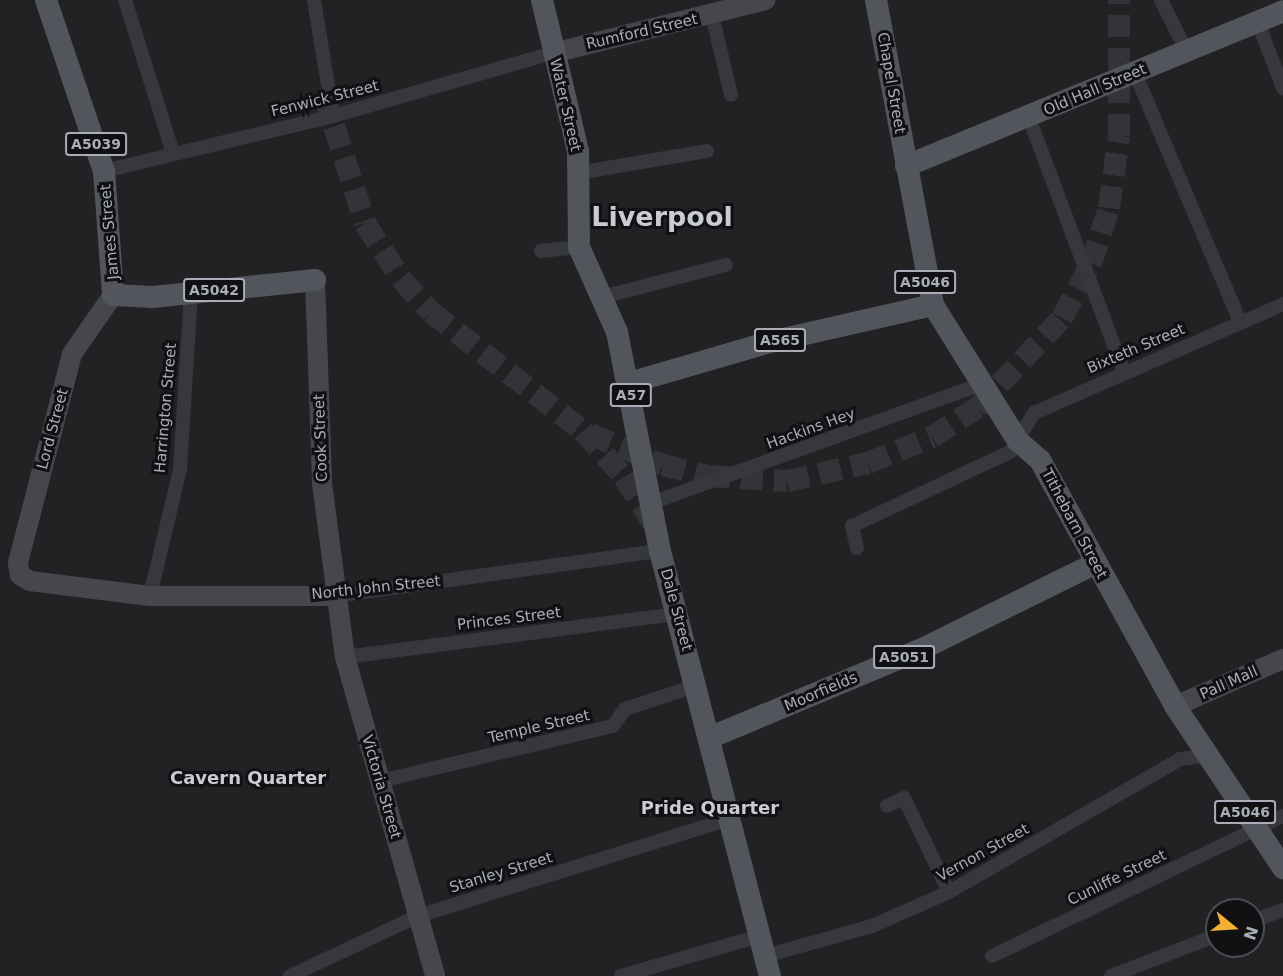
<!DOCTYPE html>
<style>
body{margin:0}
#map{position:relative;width:1283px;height:976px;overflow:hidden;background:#161618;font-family:"DejaVu Sans",sans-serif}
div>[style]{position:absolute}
.built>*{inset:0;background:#222225}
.primary-tunnel>*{height:22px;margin-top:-11px;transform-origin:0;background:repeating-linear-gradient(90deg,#333438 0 22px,transparent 0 33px)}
.street>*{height:14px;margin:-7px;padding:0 7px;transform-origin:7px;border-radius:7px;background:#37383d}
.secondary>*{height:20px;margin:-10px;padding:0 10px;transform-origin:10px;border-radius:10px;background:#45474d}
.primary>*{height:22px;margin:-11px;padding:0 11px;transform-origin:11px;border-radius:11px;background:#53555c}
span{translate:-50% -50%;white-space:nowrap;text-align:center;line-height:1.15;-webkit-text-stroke:6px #111113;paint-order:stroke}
.shield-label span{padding:2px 4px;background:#111113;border:2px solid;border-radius:4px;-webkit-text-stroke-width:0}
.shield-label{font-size:14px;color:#a8adb8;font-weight:700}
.street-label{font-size:15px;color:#a8adb8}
.quarter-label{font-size:18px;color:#c9ccd4;font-weight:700}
.town-label{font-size:27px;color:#c9ccd4;font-weight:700}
.north{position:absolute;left:1205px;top:898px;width:60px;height:60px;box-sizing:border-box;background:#111113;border:2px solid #4d4f55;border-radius:50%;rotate:108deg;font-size:16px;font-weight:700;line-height:24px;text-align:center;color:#a8adb8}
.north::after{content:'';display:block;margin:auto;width:21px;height:27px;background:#f2b134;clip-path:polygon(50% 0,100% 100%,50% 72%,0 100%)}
</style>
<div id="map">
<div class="built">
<div style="clip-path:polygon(evenodd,0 0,1283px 0,1283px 976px,0 976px,0 0,1217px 910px,1253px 910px,1253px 946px,1217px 946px,1217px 910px)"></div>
</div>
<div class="primary-tunnel">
<div style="left:324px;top:95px;width:134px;rotate:72.2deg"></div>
<div style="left:365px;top:223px;width:67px;rotate:57.3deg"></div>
<div style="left:401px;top:279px;width:45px;rotate:47.7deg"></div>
<div style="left:431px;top:312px;width:193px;rotate:38.1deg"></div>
<div style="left:583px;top:431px;width:62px;rotate:48.3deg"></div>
<div style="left:624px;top:477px;width:58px;rotate:57.7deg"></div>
<div style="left:590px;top:434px;width:79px;rotate:23deg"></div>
<div style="left:663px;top:465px;width:46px;rotate:13.7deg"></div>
<div style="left:708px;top:476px;width:79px;rotate:3.6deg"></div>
<div style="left:787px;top:481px;width:83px;rotate:-12.5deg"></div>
<div style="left:868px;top:463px;width:69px;rotate:-22.1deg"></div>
<div style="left:932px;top:437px;width:54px;rotate:-32.8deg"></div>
<div style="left:977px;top:408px;width:124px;rotate:-46.6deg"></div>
<div style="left:1062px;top:318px;width:61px;rotate:-61.8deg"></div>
<div style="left:1091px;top:264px;width:59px;rotate:-72.2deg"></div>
<div style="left:1109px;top:208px;width:73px;rotate:-82.1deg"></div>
<div style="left:1119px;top:136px;width:136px;rotate:-90deg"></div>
</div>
<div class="street">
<div style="left:125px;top:0;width:160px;rotate:72.6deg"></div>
<div style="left:314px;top:0;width:118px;rotate:80.7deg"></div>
<div style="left:1161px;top:0;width:58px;rotate:63.4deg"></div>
<div style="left:712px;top:15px;width:82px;rotate:76.6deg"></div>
<div style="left:1258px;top:23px;width:70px;rotate:69deg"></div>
<div style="left:1135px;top:73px;width:270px;rotate:67.1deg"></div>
<div style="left:1029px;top:118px;width:271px;rotate:69.5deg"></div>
<div style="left:104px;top:171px;width:236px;rotate:-13.5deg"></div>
<div style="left:333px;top:116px;width:229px;rotate:-16deg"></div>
<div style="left:578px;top:173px;width:131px;rotate:-9.7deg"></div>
<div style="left:541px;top:251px;width:38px;rotate:-6deg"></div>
<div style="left:602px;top:297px;width:128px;rotate:-14.5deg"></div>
<div style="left:651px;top:503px;width:351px;rotate:-19.8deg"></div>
<div style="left:857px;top:548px;width:23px;rotate:-103deg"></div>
<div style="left:852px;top:526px;width:174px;rotate:-25.1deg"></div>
<div style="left:1010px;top:452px;width:46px;rotate:-58.4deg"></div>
<div style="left:1034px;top:413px;width:272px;rotate:-23.6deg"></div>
<div style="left:150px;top:596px;width:130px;rotate:-76.7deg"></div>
<div style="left:180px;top:469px;width:177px;rotate:-86.4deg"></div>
<div style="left:334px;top:596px;width:329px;rotate:-7.9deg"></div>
<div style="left:345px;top:657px;width:335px;rotate:-7.4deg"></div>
<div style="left:380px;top:781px;width:239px;rotate:-13.3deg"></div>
<div style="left:613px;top:726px;width:21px;rotate:-55deg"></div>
<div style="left:625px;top:709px;width:74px;rotate:-18.2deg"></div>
<div style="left:887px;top:806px;width:19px;rotate:-25deg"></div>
<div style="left:904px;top:798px;width:104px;rotate:64.4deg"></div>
<div style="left:1253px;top:921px;width:32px;rotate:-20deg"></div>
<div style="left:765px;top:956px;width:111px;rotate:-15.7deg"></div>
<div style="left:872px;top:926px;width:84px;rotate:-23.8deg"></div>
<div style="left:949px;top:892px;width:267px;rotate:-29.9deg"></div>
<div style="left:1180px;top:759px;width:26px;rotate:-7deg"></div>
<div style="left:992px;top:956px;width:323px;rotate:-25.7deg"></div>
<div style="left:290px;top:976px;width:141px;rotate:-25.1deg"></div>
<div style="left:418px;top:916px;width:326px;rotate:-17.3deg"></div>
<div style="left:621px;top:976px;width:145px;rotate:-16.1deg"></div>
<div style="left:1111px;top:976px;width:114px;rotate:-21.1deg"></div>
</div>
<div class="secondary">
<div style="left:553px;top:53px;width:219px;rotate:-14deg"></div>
<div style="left:315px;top:280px;width:203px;rotate:88deg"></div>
<div style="left:322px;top:483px;width:176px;rotate:82.5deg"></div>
<div style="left:345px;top:657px;width:331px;rotate:74.2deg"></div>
<div style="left:113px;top:295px;width:72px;rotate:124.8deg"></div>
<div style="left:72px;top:354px;width:216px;rotate:104.5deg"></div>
<div style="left:18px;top:563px;width:12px;rotate:81deg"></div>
<div style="left:20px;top:575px;width:12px;rotate:31deg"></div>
<div style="left:30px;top:581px;width:121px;rotate:7.1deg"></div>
<div style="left:150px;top:596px;width:184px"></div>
<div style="left:1175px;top:706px;width:118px;rotate:-23.5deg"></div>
</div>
<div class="primary">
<div style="left:46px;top:0;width:181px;rotate:71.3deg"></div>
<div style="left:104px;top:171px;width:124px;rotate:85.8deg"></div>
<div style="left:113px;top:295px;width:40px;rotate:2.9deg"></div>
<div style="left:153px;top:297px;width:163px;rotate:-6deg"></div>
<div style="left:542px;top:0;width:155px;rotate:76.6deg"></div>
<div style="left:578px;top:151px;width:96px;rotate:89.4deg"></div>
<div style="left:579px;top:247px;width:93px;rotate:65.9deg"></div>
<div style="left:617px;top:332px;width:223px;rotate:78.9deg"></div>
<div style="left:660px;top:551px;width:439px;rotate:75.5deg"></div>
<div style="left:876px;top:0;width:310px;rotate:79.4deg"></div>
<div style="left:933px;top:305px;width:160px;rotate:58deg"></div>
<div style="left:1018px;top:441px;width:29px;rotate:41deg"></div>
<div style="left:1040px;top:460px;width:281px;rotate:61.2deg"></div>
<div style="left:1175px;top:706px;width:195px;rotate:56.3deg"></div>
<div style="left:906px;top:166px;width:408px;rotate:-22.3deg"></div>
<div style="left:629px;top:383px;width:147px;rotate:-16.2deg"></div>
<div style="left:770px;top:342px;width:167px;rotate:-12.8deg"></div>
<div style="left:709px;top:738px;width:233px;rotate:-22.7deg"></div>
<div style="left:924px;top:648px;width:190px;rotate:-26.3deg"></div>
</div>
<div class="shield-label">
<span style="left:96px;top:144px">A5039</span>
<span style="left:925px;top:282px">A5046</span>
<span style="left:214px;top:290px">A5042</span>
<span style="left:780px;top:340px">A565</span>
<span style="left:631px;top:395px">A57</span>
<span style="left:904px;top:657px">A5051</span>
<span style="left:1245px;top:812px">A5046</span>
</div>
<div class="street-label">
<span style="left:642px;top:32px;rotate:-13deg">Rumford Street</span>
<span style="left:891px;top:83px;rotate:80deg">Chapel Street</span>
<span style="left:1095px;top:90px;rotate:-23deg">Old Hall Street</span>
<span style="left:325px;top:99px;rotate:-14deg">Fenwick Street</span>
<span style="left:565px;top:105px;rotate:77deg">Water Street</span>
<span style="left:110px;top:232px;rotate:-95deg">James Street</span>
<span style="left:1136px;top:349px;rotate:-23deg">Bixteth Street</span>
<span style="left:166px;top:408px;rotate:-85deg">Harrington Street</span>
<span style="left:53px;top:429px;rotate:-75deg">Lord Street</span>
<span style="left:811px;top:429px;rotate:-20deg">Hackins Hey</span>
<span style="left:321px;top:438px;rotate:-92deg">Cook Street</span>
<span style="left:1074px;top:524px;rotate:62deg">Tithebarn Street</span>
<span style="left:376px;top:588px;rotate:-6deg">North John Street</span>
<span style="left:676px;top:610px;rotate:75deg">Dale Street</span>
<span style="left:509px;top:619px;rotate:-7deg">Princes Street</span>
<span style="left:1229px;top:683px;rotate:-24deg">Pall Mall</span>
<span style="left:821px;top:692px;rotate:-23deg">Moorfields</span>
<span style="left:539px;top:727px;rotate:-13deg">Temple Street</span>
<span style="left:381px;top:787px;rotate:74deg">Victoria Street</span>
<span style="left:983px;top:853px;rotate:-29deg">Vernon Street</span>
<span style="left:501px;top:873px;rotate:-17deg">Stanley Street</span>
<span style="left:1117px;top:878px;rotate:-26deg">Cunliffe Street</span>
</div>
<div class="quarter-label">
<span style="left:248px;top:778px">Cavern Quarter</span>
<span style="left:710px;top:808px">Pride Quarter</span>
</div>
<div class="town-label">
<span style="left:662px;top:217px">Liverpool</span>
</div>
<div class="north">N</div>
</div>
